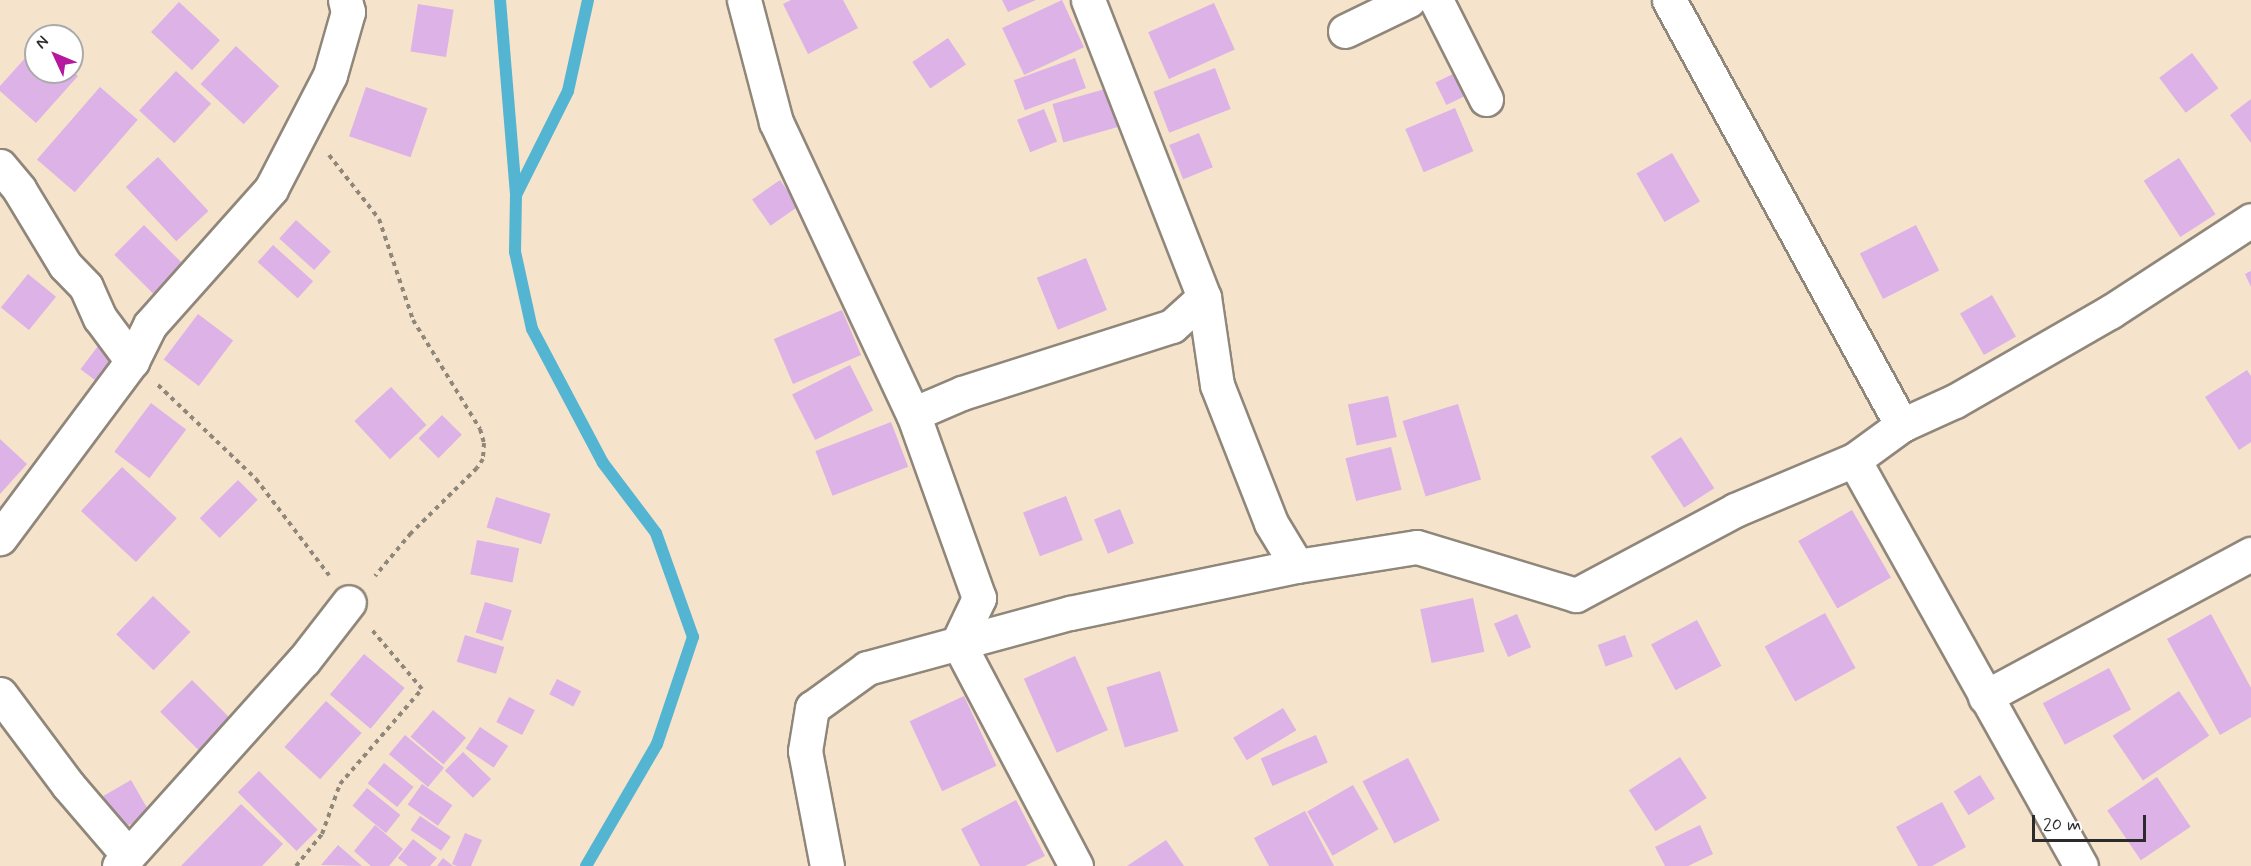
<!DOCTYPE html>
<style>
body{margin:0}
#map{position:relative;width:2251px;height:866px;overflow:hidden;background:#f6e3cb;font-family:Mynerve,sans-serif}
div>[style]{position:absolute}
.stream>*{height:12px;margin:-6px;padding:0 6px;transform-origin:6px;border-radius:6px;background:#53b5d1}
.building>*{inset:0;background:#dcb2e7;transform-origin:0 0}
.path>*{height:4px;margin-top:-2px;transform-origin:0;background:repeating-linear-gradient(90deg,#90877b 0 4.5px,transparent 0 9px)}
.roads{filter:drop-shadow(2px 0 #90877b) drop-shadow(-2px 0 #90877b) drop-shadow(0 2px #90877b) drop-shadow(0 -2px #90877b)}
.street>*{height:33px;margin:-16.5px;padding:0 16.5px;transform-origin:16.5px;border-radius:16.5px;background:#fff}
span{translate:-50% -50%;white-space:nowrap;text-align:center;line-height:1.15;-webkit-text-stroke:4.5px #fff;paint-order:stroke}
.north{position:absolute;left:24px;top:24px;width:60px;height:60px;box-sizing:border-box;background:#fff;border:2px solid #aaa;border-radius:50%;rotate:314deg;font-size:16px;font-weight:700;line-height:24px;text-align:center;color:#2b2b2b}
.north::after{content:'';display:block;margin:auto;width:21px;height:27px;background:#b5179e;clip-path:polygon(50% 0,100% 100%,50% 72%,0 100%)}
.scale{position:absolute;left:2032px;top:815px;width:114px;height:27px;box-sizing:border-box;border:3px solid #2b2b2b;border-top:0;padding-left:8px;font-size:18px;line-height:21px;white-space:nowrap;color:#2b2b2b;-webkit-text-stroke:4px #fff;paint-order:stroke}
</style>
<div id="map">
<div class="stream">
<div style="left:500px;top:0;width:194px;rotate:85.3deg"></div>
<div style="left:586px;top:866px;width:141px;rotate:-59.8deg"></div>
<div style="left:657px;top:744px;width:113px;rotate:-71.4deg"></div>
<div style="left:693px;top:637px;width:110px;rotate:-109.6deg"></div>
<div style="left:656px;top:533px;width:88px;rotate:-127.1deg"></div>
<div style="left:603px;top:463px;width:152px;rotate:-117.9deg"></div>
<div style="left:532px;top:329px;width:79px;rotate:-102.4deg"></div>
<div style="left:515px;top:252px;width:57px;rotate:-89deg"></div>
<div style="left:516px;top:195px;width:116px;rotate:-63.4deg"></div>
<div style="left:568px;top:91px;width:93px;rotate:-77.6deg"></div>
</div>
<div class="building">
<div style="clip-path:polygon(791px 0,843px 0,858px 28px,808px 54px,783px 4px)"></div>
<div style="clip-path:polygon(1002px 0,1036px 0,1008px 12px)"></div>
<div style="left:1062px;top:0;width:52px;height:66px;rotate:65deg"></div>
<div style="left:179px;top:2px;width:56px;height:41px;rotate:43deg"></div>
<div style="left:1214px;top:3px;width:51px;height:72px;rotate:66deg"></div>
<div style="left:418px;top:4px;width:36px;height:48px;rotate:9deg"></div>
<div style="left:948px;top:38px;width:32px;height:43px;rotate:56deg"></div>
<div style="clip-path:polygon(36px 46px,36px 72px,73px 72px,78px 76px,36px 123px,0 91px,0 86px)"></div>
<div style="left:236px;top:46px;width:59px;height:52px;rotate:43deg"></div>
<div style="left:2192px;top:53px;width:44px;height:41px;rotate:53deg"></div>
<div style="left:1075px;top:58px;width:32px;height:65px;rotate:70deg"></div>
<div style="left:1215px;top:68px;width:44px;height:66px;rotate:69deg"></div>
<div style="left:176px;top:71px;width:48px;height:54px;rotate:43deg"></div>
<div style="left:1457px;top:72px;width:25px;height:24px;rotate:64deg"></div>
<div style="left:100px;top:87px;width:50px;height:96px;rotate:41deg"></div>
<div style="left:366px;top:87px;width:65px;height:52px;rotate:19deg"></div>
<div style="left:1112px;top:87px;width:40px;height:62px;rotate:74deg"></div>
<div style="clip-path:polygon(2251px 99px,2251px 143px,2230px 115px)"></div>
<div style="left:1455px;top:108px;width:47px;height:54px;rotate:67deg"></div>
<div style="left:1044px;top:109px;width:35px;height:29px;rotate:68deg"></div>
<div style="left:1199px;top:133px;width:37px;height:32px;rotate:68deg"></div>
<div style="left:1672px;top:153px;width:56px;height:41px;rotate:60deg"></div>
<div style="left:158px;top:157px;width:74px;height:44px;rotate:47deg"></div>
<div style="left:2179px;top:158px;width:67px;height:42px;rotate:57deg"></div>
<div style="left:780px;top:180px;width:32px;height:34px;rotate:55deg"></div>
<div style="left:296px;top:220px;width:47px;height:25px;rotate:42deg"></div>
<div style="left:144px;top:225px;width:58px;height:42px;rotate:45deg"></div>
<div style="left:1916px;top:225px;width:51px;height:63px;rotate:63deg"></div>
<div style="left:273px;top:245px;width:54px;height:23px;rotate:42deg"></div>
<div style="left:1086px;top:258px;width:56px;height:53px;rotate:68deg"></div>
<div style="clip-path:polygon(2251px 271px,2251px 287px,2245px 274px)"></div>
<div style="left:28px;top:274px;width:36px;height:43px;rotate:39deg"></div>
<div style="left:1992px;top:295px;width:48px;height:37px;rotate:60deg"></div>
<div style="left:842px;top:310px;width:49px;height:74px;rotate:67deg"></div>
<div style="left:198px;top:314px;width:44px;height:57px;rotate:37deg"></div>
<div style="left:104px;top:338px;width:26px;height:39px;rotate:37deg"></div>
<div style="left:850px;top:365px;width:51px;height:65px;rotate:63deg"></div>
<div style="clip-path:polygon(2247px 370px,2251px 376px,2251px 442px,2239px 450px,2205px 397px)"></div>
<div style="left:391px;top:387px;width:52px;height:50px;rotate:47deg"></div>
<div style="left:1388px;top:396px;width:42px;height:41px;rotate:78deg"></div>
<div style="left:151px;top:403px;width:44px;height:61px;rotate:37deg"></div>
<div style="left:1458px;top:404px;width:79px;height:58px;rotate:73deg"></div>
<div style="left:442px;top:415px;width:28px;height:33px;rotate:45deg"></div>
<div style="left:891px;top:422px;width:48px;height:81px;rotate:69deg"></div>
<div style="left:1681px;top:437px;width:61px;height:36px;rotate:57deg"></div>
<div style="clip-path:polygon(0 439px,27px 464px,0 494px)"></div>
<div style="left:1391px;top:447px;width:44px;height:47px;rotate:76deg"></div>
<div style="left:122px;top:467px;width:75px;height:60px;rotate:43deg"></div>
<div style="left:238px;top:480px;width:28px;height:54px;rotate:45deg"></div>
<div style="left:1066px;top:496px;width:47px;height:46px;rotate:69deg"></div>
<div style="left:496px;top:497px;width:57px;height:32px;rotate:17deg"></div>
<div style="left:1120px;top:509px;width:37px;height:28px;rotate:68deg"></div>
<div style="left:1852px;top:510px;width:78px;height:62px;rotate:60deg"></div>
<div style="left:477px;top:540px;width:43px;height:35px;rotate:11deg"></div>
<div style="left:153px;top:596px;width:52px;height:53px;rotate:44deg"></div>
<div style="left:1473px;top:598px;width:55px;height:54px;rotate:78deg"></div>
<div style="left:485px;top:602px;width:28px;height:32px;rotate:17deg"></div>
<div style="left:1825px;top:613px;width:63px;height:69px;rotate:61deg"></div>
<div style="left:1517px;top:614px;width:36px;height:25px;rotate:67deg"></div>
<div style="clip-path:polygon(2211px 614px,2251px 688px,2251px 717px,2220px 735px,2167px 639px)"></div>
<div style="left:1697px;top:620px;width:52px;height:52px;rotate:62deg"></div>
<div style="left:465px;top:635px;width:41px;height:28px;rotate:17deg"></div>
<div style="left:1625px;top:635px;width:23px;height:29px;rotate:70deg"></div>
<div style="left:364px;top:654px;width:53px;height:53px;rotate:40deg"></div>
<div style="left:1075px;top:656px;width:81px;height:56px;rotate:66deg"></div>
<div style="left:2109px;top:668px;width:47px;height:75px;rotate:62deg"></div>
<div style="left:1160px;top:671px;width:63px;height:56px;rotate:73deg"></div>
<div style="left:557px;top:679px;width:27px;height:17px;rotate:27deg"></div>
<div style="left:192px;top:680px;width:54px;height:45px;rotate:45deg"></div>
<div style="left:2179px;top:691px;width:54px;height:80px;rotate:56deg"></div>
<div style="left:964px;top:696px;width:77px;height:60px;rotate:65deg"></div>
<div style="left:509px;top:697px;width:29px;height:28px;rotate:27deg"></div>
<div style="left:326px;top:701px;width:48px;height:62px;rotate:42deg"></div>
<div style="left:1283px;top:708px;width:26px;height:58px;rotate:59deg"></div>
<div style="left:433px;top:710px;width:43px;height:35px;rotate:40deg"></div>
<div style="left:480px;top:727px;width:34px;height:26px;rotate:34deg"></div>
<div style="left:405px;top:735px;width:51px;height:25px;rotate:40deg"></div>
<div style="left:1316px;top:735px;width:30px;height:60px;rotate:67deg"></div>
<div style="left:463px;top:752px;width:39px;height:26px;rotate:44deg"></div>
<div style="left:1680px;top:757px;width:49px;height:61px;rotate:57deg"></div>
<div style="left:1408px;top:758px;width:70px;height:51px;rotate:63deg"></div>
<div style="left:384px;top:763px;width:38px;height:26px;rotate:39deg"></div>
<div style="left:259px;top:771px;width:83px;height:30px;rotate:45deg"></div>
<div style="left:1980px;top:775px;width:28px;height:31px;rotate:58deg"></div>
<div style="left:2157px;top:777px;width:60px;height:60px;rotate:56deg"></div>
<div style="left:131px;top:780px;width:38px;height:32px;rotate:60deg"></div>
<div style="left:422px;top:784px;width:37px;height:25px;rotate:35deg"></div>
<div style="left:1353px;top:785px;width:51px;height:53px;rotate:60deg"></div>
<div style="left:367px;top:788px;width:43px;height:23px;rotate:39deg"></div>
<div style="clip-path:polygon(1016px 800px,1045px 856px,1025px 866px,980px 866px,961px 829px)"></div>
<div style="clip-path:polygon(1942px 802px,1966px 847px,1932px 866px,1918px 866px,1896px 827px)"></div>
<div style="clip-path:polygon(241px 804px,283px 844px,262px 866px,181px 866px)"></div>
<div style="clip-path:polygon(1305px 811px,1334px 866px,1269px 866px,1254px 838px)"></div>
<div style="left:420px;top:816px;width:37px;height:17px;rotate:34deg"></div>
<div style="clip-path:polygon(375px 825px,403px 849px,389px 866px,371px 866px,354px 851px)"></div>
<div style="clip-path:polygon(1700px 825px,1713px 854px,1688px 866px,1665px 866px,1655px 847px)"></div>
<div style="clip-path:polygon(465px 833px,482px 840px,471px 866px,457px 866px,452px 864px)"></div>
<div style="clip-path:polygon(413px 839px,437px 858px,430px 866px,408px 866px,398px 858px)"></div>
<div style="clip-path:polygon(1166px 840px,1184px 866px,1127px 866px)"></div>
<div style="clip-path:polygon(338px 845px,362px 866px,321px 865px)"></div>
<div style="clip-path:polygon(443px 858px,453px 866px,437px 866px)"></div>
</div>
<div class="path">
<div style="left:329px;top:155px;width:81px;rotate:52deg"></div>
<div style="left:379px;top:219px;width:107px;rotate:71.4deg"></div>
<div style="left:413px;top:320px;width:128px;rotate:58.4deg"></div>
<div style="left:480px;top:429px;width:15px;rotate:74deg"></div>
<div style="left:484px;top:443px;width:16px;rotate:94deg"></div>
<div style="left:483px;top:459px;width:11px;rotate:124deg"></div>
<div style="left:477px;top:468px;width:93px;rotate:135.4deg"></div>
<div style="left:411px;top:533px;width:56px;rotate:129.9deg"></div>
<div style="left:158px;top:385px;width:136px;rotate:43.8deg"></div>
<div style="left:256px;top:479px;width:121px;rotate:52.8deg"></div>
<div style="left:296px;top:866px;width:41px;rotate:-50.9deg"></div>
<div style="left:322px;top:834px;width:53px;rotate:-70.2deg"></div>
<div style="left:340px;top:784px;width:125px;rotate:-49.2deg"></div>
<div style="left:422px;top:689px;width:77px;rotate:-130.3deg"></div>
</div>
<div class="roads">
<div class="street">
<div style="left:744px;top:0;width:126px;rotate:75.3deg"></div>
<div style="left:776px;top:122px;width:323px;rotate:64.9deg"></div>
<div style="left:1088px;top:0;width:319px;rotate:68.7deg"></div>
<div style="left:1204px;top:297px;width:89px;rotate:81.6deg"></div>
<div style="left:1217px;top:385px;width:148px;rotate:68.6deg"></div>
<div style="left:1271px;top:523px;width:50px;rotate:58.8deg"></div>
<div style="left:1436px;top:0;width:111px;rotate:63.2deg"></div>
<div style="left:1669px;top:0;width:485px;rotate:61.3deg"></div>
<div style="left:1345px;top:31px;width:71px;rotate:-25.8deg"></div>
<div style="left:0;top:166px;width:30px;rotate:50deg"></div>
<div style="left:19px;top:189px;width:89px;rotate:58.8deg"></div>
<div style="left:65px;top:265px;width:30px;rotate:46deg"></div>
<div style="left:86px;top:287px;width:34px;rotate:66deg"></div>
<div style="left:100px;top:318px;width:54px;rotate:53.3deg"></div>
<div style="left:132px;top:361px;width:221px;rotate:126.7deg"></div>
<div style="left:132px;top:361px;width:40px;rotate:-63.4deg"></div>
<div style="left:150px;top:325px;width:182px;rotate:-48.3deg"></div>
<div style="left:271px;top:189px;width:128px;rotate:-62.6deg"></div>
<div style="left:330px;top:75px;width:66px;rotate:-74.1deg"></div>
<div style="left:348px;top:12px;width:12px;rotate:-104deg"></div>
<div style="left:1854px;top:460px;width:465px;rotate:60.8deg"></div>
<div style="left:0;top:694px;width:114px;rotate:53.2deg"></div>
<div style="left:68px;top:785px;width:92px;rotate:49.4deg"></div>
<div style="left:1985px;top:697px;width:302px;rotate:-28.3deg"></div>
<div style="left:119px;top:866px;width:277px;rotate:-48.1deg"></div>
<div style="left:304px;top:660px;width:73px;rotate:-52.2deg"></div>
<div style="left:827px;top:866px;width:117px;rotate:-100.8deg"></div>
<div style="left:805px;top:751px;width:44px;rotate:-80.8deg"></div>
<div style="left:812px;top:708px;width:68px;rotate:-36deg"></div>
<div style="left:867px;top:668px;width:210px;rotate:-15.2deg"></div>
<div style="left:1070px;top:613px;width:232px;rotate:-11.7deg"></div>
<div style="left:1297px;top:566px;width:121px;rotate:-9deg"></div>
<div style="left:1417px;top:547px;width:166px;rotate:16.8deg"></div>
<div style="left:1576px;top:595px;width:180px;rotate:-28.1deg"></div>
<div style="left:1735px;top:510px;width:129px;rotate:-22.8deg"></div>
<div style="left:1854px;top:460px;width:59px;rotate:-36.1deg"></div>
<div style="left:1902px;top:425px;width:58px;rotate:-24.4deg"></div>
<div style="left:1955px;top:401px;width:179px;rotate:-29.9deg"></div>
<div style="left:2110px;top:312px;width:168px;rotate:-33.1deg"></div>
<div style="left:1076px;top:866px;width:253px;rotate:-117.8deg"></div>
<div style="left:958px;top:642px;width:49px;rotate:-64.5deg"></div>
<div style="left:979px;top:598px;width:195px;rotate:-109.7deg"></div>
<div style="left:913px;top:414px;width:53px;rotate:-23.2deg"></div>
<div style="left:962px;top:393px;width:220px;rotate:-17.7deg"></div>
<div style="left:1172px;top:326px;width:43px;rotate:-42.2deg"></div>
</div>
</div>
<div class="north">N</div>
<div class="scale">20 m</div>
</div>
